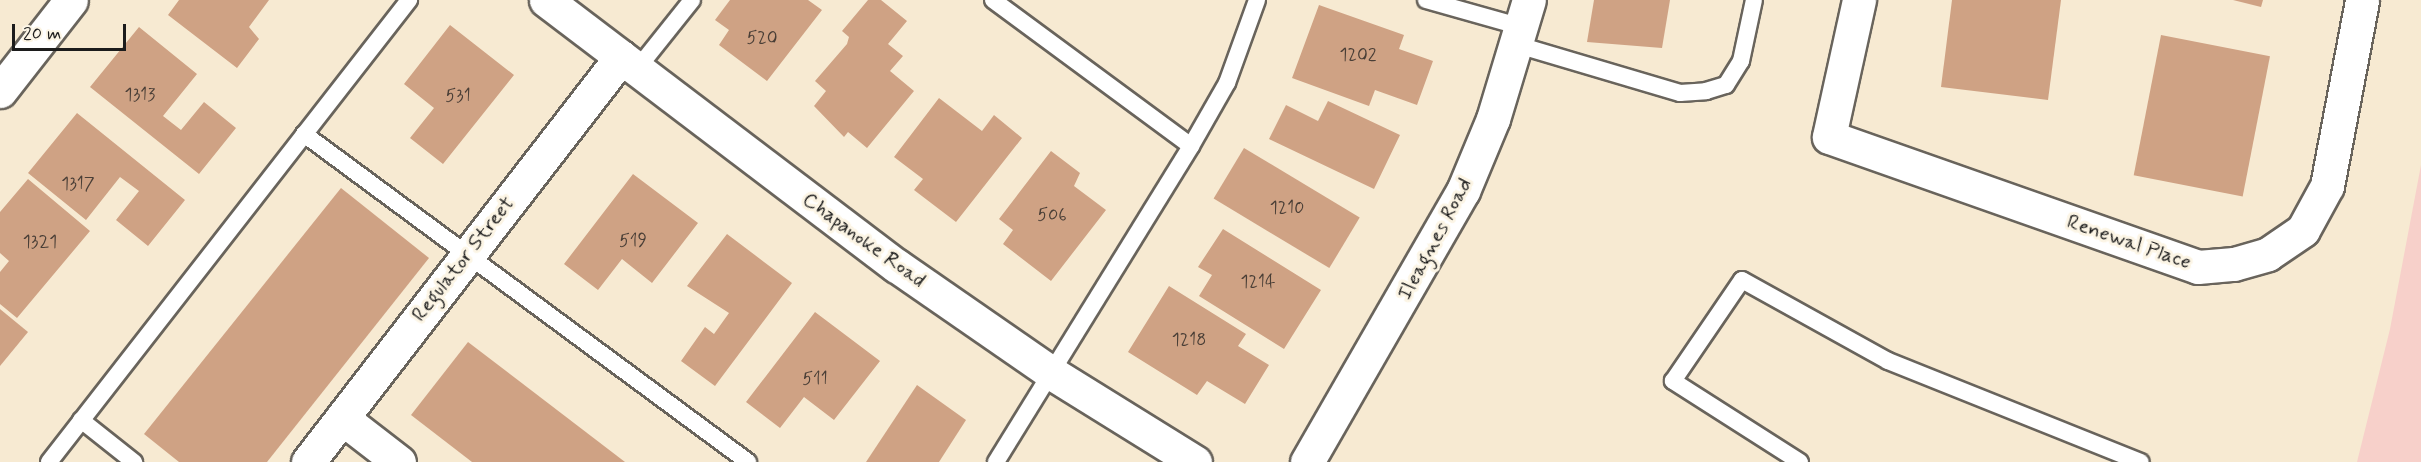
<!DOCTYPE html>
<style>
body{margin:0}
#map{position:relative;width:2421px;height:462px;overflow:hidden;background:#f7ead2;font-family:Mynerve,sans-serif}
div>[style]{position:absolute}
.built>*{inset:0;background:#f7d0ca}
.building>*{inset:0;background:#cfa284;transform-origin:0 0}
.roads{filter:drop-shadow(2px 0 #69645c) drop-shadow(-2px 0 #69645c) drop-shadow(0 2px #69645c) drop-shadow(0 -2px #69645c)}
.service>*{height:16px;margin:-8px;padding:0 8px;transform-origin:8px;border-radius:8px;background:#fff}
.minor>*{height:33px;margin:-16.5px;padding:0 16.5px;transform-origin:16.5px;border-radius:16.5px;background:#fff}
span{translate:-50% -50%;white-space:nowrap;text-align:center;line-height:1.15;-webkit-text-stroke:6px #fcf5e5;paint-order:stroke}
.number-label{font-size:18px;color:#493e36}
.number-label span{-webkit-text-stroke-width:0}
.street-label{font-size:21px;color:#1c1c1c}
.scale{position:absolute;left:12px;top:24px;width:114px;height:27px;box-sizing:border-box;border:3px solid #1c1c1c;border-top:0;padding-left:8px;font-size:18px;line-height:21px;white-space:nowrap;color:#1c1c1c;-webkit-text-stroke:4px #fcf5e5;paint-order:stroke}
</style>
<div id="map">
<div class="built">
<div style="clip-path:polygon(2421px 165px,2421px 462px,2357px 462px,2390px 329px)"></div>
</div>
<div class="building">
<div style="clip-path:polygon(179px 0,269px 0,249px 27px,259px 39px,237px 68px,168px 15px)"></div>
<div style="clip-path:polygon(730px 0,808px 0,822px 10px,767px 81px,719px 45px,729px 30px,715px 20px)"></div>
<div style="clip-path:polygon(868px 0,881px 0,907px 21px,888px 44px,903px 56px,890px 71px,914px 91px,867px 148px,848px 132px,844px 137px,814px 106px,826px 91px,815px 81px,847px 44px,849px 37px,842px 31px)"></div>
<div style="clip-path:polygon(1594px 0,1670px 0,1662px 48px,1587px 42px)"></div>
<div style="clip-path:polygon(1952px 0,2061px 0,2048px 100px,1941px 87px)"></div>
<div style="clip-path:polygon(2233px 0,2263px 0,2261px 7px)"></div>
<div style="clip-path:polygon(1319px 5px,1404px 35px,1399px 49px,1433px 61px,1417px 105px,1375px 90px,1369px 106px,1292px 78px)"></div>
<div style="clip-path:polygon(450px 25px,514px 75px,443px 164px,410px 138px,434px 108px,404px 84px)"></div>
<div style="clip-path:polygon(139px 27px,197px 74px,163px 116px,181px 130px,204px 102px,236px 128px,199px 174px,90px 87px)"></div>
<div style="left:2161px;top:35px;width:111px;height:143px;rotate:11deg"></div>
<div style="clip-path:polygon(939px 98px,982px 131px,994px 115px,1022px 138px,956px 222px,914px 190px,923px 179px,894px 157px)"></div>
<div style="clip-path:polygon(1328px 101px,1400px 135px,1374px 189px,1269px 139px,1286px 105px,1318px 121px)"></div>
<div style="clip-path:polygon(77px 113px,185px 200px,148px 246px,116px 220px,139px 191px,120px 177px,86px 220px,28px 173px)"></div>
<div style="left:1244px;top:148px;width:135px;height:59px;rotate:31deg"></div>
<div style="clip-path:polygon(1051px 151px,1080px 173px,1074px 186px,1106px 210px,1051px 281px,1003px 244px,1013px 230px,999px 219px)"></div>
<div style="clip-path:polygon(633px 174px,698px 223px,652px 283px,622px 259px,598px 290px,564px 264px)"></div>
<div style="clip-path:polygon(28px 179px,90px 231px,17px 318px,0 304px,0 272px,9px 261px,0 253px,0 212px)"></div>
<div style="clip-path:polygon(341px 188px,429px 258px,267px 462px,179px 462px,144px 434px)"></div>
<div style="clip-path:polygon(1223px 229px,1321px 290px,1284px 349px,1199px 296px,1212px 275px,1198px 267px)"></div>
<div style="clip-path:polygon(727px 234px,792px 283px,715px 386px,681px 361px,705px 327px,714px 334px,729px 313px,687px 286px)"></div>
<div style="clip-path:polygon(1169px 286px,1246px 334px,1238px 346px,1269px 365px,1245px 404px,1207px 381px,1197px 395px,1128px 352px)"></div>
<div style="clip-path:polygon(0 309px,28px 332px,0 366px)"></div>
<div style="clip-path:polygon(815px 312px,880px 361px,834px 420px,804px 397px,780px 428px,746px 402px)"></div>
<div style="clip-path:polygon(468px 342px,625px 462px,472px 462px,411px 415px)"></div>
<div style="clip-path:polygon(917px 385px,966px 420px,939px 462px,866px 462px)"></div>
</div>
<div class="roads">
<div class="service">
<div style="left:993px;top:0;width:246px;rotate:36.4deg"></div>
<div style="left:1191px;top:146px;width:73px;rotate:-60.3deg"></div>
<div style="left:1227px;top:83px;width:88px;rotate:-70.1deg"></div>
<div style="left:1426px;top:0;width:100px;rotate:15.7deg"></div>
<div style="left:1518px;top:45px;width:169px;rotate:16.5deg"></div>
<div style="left:1680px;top:93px;width:26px;rotate:-4deg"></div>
<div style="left:1706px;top:91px;width:21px;rotate:-17deg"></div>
<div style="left:1726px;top:85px;width:28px;rotate:-58deg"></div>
<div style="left:1741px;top:61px;width:62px;rotate:-78deg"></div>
<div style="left:637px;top:69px;width:88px;rotate:-51.4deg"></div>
<div style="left:304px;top:134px;width:552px;rotate:36.45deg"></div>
<div style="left:81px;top:420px;width:68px;rotate:38.4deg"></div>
<div style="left:49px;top:462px;width:586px;rotate:-52.07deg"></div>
<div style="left:996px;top:462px;width:371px;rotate:-58.3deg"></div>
<div style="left:1800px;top:462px;width:151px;rotate:-147.5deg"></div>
<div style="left:1673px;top:381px;width:122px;rotate:-55.7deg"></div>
<div style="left:1742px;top:280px;width:167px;rotate:29deg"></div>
<div style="left:1888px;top:361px;width:272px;rotate:21.8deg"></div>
</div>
<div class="minor">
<div style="left:546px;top:0;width:440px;rotate:37.2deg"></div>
<div style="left:897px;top:266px;width:190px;rotate:34.7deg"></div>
<div style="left:1053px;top:374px;width:167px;rotate:31.8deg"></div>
<div style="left:1859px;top:0;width:140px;rotate:102.4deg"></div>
<div style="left:1829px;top:137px;width:391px;rotate:19.4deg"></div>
<div style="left:2198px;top:267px;width:36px;rotate:-5deg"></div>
<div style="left:2234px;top:264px;width:35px;rotate:-16deg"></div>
<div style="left:2268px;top:254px;width:42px;rotate:-34.4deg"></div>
<div style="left:2303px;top:230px;width:50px;rotate:-61.4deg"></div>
<div style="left:2327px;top:186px;width:189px;rotate:-79.3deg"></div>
<div style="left:0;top:91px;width:115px;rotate:-52deg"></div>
<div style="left:342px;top:418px;width:72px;rotate:37.7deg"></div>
<div style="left:308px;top:462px;width:512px;rotate:-52.3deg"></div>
<div style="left:1307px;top:462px;width:313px;rotate:-60.1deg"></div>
<div style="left:1463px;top:191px;width:78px;rotate:-67.4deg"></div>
<div style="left:1493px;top:119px;width:124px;rotate:-73.2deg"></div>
</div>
</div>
<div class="number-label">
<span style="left:762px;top:38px">520</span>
<span style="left:1358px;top:55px">1202</span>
<span style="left:140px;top:95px">1313</span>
<span style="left:458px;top:96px">531</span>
<span style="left:78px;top:184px">1317</span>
<span style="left:1287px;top:208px">1210</span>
<span style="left:1052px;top:215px">506</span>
<span style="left:633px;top:241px">519</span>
<span style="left:40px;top:242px">1321</span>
<span style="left:1258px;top:282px">1214</span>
<span style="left:1189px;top:340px">1218</span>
<span style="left:815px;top:379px">511</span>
</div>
<div class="street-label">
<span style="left:1435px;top:239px;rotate:-62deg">Ileagnes Road</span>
<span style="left:864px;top:240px;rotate:36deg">Chapanoke Road</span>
<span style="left:2129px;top:242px;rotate:19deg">Renewal Place</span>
<span style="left:463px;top:259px;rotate:-52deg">Regulator Street</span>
</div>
<div class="scale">20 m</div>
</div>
